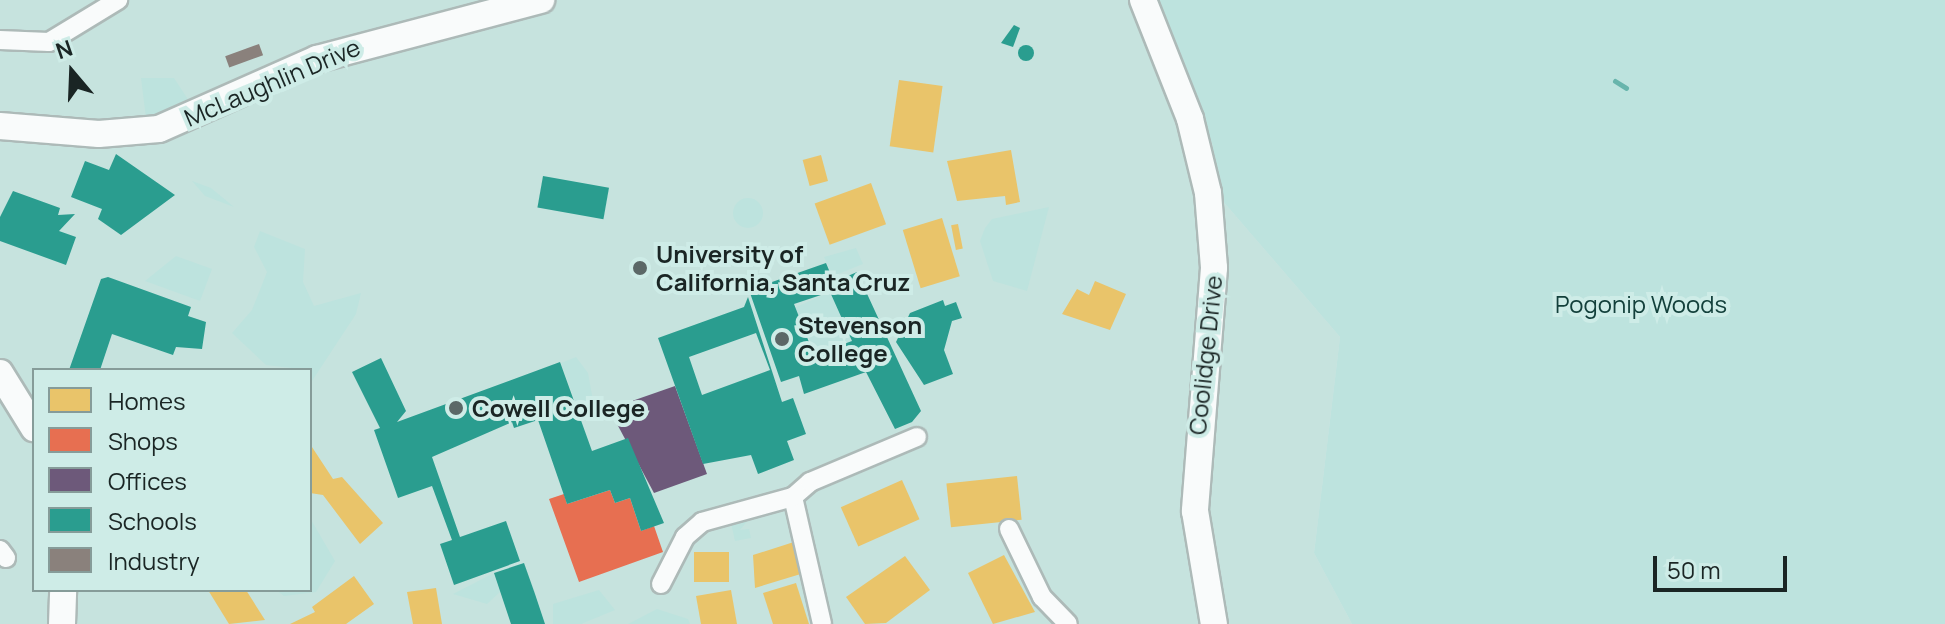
<!DOCTYPE html>
<style>
body{margin:0}
#map{position:relative;width:1945px;height:624px;overflow:hidden;background:#d5e5e3;font-family:Manrope,sans-serif}
div>[style]{position:absolute}
.built>*{inset:0;background:#c6e3de}
.green>*{inset:0;background:#bde3de;transform-origin:0 0}
.round{border-radius:50%}
.homes>*{inset:0;background:#e9c46a;transform-origin:0 0}
.shops>*{inset:0;background:#e76f51}
.offices>*{inset:0;background:#6d597a}
.schools>*{inset:0;background:#2a9d8f;transform-origin:0 0}
.industry>*{inset:0;background:#8a817c;transform-origin:0 0}
.stream>*{height:5px;margin:-2.5px;padding:0 2.5px;transform-origin:2.5px;border-radius:2.5px;background:#68b5ac}
.roads{filter:drop-shadow(2px 0 #adbab8) drop-shadow(-2px 0 #adbab8) drop-shadow(0 2px #adbab8) drop-shadow(0 -2px #adbab8)}
.street>*{height:18px;margin:-9px;padding:0 9px;transform-origin:9px;border-radius:9px;background:#f9fbfb}
.secondary>*{height:26px;margin:-13px;padding:0 13px;transform-origin:13px;border-radius:13px;background:#f9fbfb}
.dots>*{width:22px;height:22px;translate:-50% -50%;box-sizing:border-box;border:4px solid #ceece7;border-radius:50%}
span{translate:-50% -50%;white-space:nowrap;text-align:center;line-height:1.15;-webkit-text-stroke:8px #ceece7;paint-order:stroke}
.street-label{font-size:24px;color:#1a2524}
.poi-label{font-size:24px;color:#1a2524;font-weight:700}
.left{translate:0 -50%;text-align:left}
.park-label{font-size:24px;color:#13403b}
.legend{position:absolute;left:32px;top:368px;width:280px;height:224px;box-sizing:border-box;background:#ceece7;border:2px solid #869c99;margin:0;padding:10px 14px;list-style:none;font-size:24px;color:#1a2524}
.legend li{display:flex;align-items:center;gap:16px;height:40px}
.legend b{width:40px;border:2px solid #869c99}
.north{position:absolute;left:32px;top:32px;width:80px;height:80px;-webkit-text-stroke:6px #ceece7;paint-order:stroke;rotate:341deg;font-size:22px;font-weight:700;line-height:32px;text-align:center;color:#1a2524}
.north::after{content:'';display:block;margin:auto;width:28px;height:36px;background:#1a2524;clip-path:polygon(50% 0,100% 100%,50% 72%,0 100%)}
.scale{position:absolute;left:1653px;top:556px;width:134px;height:36px;box-sizing:border-box;border:4px solid #1a2524;border-top:0;padding-left:10px;font-size:24px;line-height:28px;white-space:nowrap;color:#1a2524;-webkit-text-stroke:6px #ceece7;paint-order:stroke}
</style>
<div id="map">
<div class="built">
<div style="clip-path:polygon(evenodd,0 0,1188px 0,1221px 199px,1340px 337px,1314px 553px,1352px 624px,0 624px,0 0,34px 370px,310px 370px,310px 590px,34px 590px,34px 370px)"></div>
</div>
<div class="green">
<div style="clip-path:polygon(1152px 0,1945px 0,1945px 624px,1352px 624px,1314px 553px,1340px 337px,1221px 199px,1212px 143px)"></div>
<div style="clip-path:polygon(141px 78px,174px 78px,191px 104px,146px 118px)"></div>
<div style="clip-path:polygon(192px 181px,211px 188px,234px 207px,205px 196px)"></div>
<div class="round" style="left:733px;top:198px;width:30px;height:30px"></div>
<div style="clip-path:polygon(1049px 207px,1027px 291px,993px 281px,980px 241px,985px 228px,992px 219px)"></div>
<div style="clip-path:polygon(260px 231px,305px 249px,303px 282px,314px 306px,361px 293px,356px 314px,310px 384px,310px 370px,266px 365px,232px 333px,252px 310px,267px 272px,254px 247px)"></div>
<div style="clip-path:polygon(856px 248px,863px 264px,833px 276px,824px 257px)"></div>
<div style="clip-path:polygon(176px 256px,212px 269px,200px 301px,145px 281px)"></div>
<div style="left:830px;top:292px;width:54px;height:38px;rotate:66deg"></div>
<div style="clip-path:polygon(576px 357px,588px 373px,596px 417px,582px 420px,561px 363px)"></div>
<div style="clip-path:polygon(310px 518px,335px 561px,316px 592px,284px 596px,276px 590px,310px 590px)"></div>
<div style="clip-path:polygon(748px 520px,740px 530px,749px 529px,751px 538px,735px 541px,731px 523px)"></div>
<div style="clip-path:polygon(494px 573px,500px 592px,487px 604px,453px 594px)"></div>
<div style="clip-path:polygon(599px 590px,615px 610px,581px 624px,553px 624px,553px 604px)"></div>
<div style="clip-path:polygon(657px 609px,688px 619px,690px 624px,628px 624px)"></div>
</div>
<div class="homes">
<div style="left:899px;top:80px;width:44px;height:67px;rotate:8deg"></div>
<div style="clip-path:polygon(1011px 150px,1020px 202px,1006px 205px,1005px 196px,957px 201px,947px 161px)"></div>
<div style="left:821px;top:155px;width:27px;height:19px;rotate:75deg"></div>
<div style="left:871px;top:183px;width:44px;height:60px;rotate:70deg"></div>
<div style="left:942px;top:218px;width:61px;height:41px;rotate:73deg"></div>
<div style="left:958px;top:224px;width:25px;height:7px;rotate:79deg"></div>
<div style="clip-path:polygon(1095px 281px,1126px 294px,1110px 330px,1062px 314px,1077px 289px,1089px 295px)"></div>
<div style="clip-path:polygon(310px 444px,333px 479px,342px 477px,383px 523px,360px 544px,323px 495px,310px 493px)"></div>
<div style="left:1017px;top:476px;width:44px;height:71px;rotate:84deg"></div>
<div style="left:902px;top:480px;width:43px;height:67px;rotate:66deg"></div>
<div style="clip-path:polygon(797px 541px,804px 573px,755px 588px,753px 555px)"></div>
<div style="left:694px;top:552px;width:35px;height:30px"></div>
<div style="clip-path:polygon(1004px 555px,1035px 612px,993px 624px,968px 573px)"></div>
<div style="clip-path:polygon(905px 556px,930px 590px,886px 623px,865px 624px,846px 597px)"></div>
<div style="clip-path:polygon(354px 576px,374px 604px,346px 624px,290px 624px,315px 612px,312px 607px)"></div>
<div style="clip-path:polygon(796px 583px,809px 624px,773px 624px,763px 593px)"></div>
<div style="clip-path:polygon(436px 588px,442px 624px,413px 624px,407px 592px)"></div>
<div style="clip-path:polygon(208px 590px,246px 590px,265px 620px,229px 624px)"></div>
<div style="clip-path:polygon(731px 590px,737px 624px,701px 624px,696px 596px)"></div>
</div>
<div class="shops">
<div style="clip-path:polygon(610px 490px,615px 503px,630px 498px,641px 531px,654px 526px,663px 552px,579px 582px,549px 499px,564px 494px,567px 504px)"></div>
</div>
<div class="offices">
<div style="clip-path:polygon(675px 386px,707px 474px,654px 493px,609px 409px)"></div>
</div>
<div class="schools">
<div style="clip-path:polygon(1014px 25px,1020px 28px,1013px 47px,1001px 43px)"></div>
<div class="round" style="left:1018px;top:45px;width:16px;height:16px"></div>
<div style="clip-path:polygon(116px 154px,175px 195px,121px 235px,98px 219px,102px 209px,71px 197px,85px 161px,109px 170px)"></div>
<div style="left:543px;top:176px;width:67px;height:32px;rotate:10deg"></div>
<div style="clip-path:polygon(13px 191px,60px 208px,58px 215px,75px 214px,59px 231px,76px 237px,66px 265px,0 241px,0 217px)"></div>
<div style="clip-path:polygon(evenodd,826px 263px,834px 282px,857px 272px,921px 411px,912px 422px,895px 429px,866px 372px,804px 394px,799px 376px,781px 382px,749px 290px,826px 263px,830px 292px,852px 341px,814px 355px,794px 304px,830px 292px)"></div>
<div style="clip-path:polygon(108px 277px,191px 307px,188px 316px,206px 322px,202px 349px,176px 347px,173px 355px,112px 334px,100px 370px,69px 370px,101px 279px)"></div>
<div style="clip-path:polygon(evenodd,748px 297px,782px 402px,793px 398px,806px 434px,787px 441px,794px 460px,758px 474px,751px 455px,703px 464px,658px 338px,744px 307px,748px 297px,756px 333px,770px 370px,702px 395px,689px 357px,756px 333px)"></div>
<div style="clip-path:polygon(943px 300px,945px 306px,956px 302px,962px 318px,952px 321px,944px 350px,953px 374px,924px 385px,896px 342px,910px 313px)"></div>
<div style="clip-path:polygon(evenodd,381px 358px,406px 411px,397px 422px,560px 362px,592px 451px,628px 438px,664px 523px,641px 531px,630px 498px,615px 503px,610px 490px,567px 504px,538px 420px,514px 428px,512px 422px,432px 457px,460px 537px,506px 521px,520px 561px,454px 585px,440px 544px,452px 540px,432px 486px,398px 498px,374px 430px,380px 428px,352px 372px,381px 358px,493px 403px,497px 412px,487px 415px,484px 406px,493px 403px)"></div>
<div style="clip-path:polygon(524px 563px,535px 594px,545px 624px,511px 624px,494px 573px)"></div>
</div>
<div class="industry">
<div style="left:259px;top:44px;width:12px;height:36px;rotate:70deg"></div>
</div>
<div class="stream">
<div style="left:1615px;top:81px;width:13px;rotate:32deg"></div>
</div>
<div class="roads">
<div class="street">
<div style="left:0;top:40px;width:49px;rotate:2.3deg"></div>
<div style="left:49px;top:42px;width:81px;rotate:-31.3deg"></div>
<div style="left:793px;top:497px;width:130px;rotate:77.1deg"></div>
<div style="left:1009px;top:529px;width:76px;rotate:64.1deg"></div>
<div style="left:1042px;top:597px;width:37px;rotate:46deg"></div>
<div style="left:0;top:550px;width:10px;rotate:53deg"></div>
<div style="left:661px;top:584px;width:53px;rotate:-62.9deg"></div>
<div style="left:685px;top:537px;width:23px;rotate:-41deg"></div>
<div style="left:702px;top:522px;width:94px;rotate:-15.4deg"></div>
<div style="left:793px;top:497px;width:23px;rotate:-41deg"></div>
<div style="left:810px;top:482px;width:116px;rotate:-22.8deg"></div>
</div>
<div class="secondary">
<div style="left:1143px;top:0;width:128px;rotate:68.4deg"></div>
<div style="left:1190px;top:119px;width:76px;rotate:76.3deg"></div>
<div style="left:1208px;top:193px;width:75px;rotate:85.4deg"></div>
<div style="left:1214px;top:268px;width:244px;rotate:94.5deg"></div>
<div style="left:1195px;top:511px;width:115px;rotate:80.5deg"></div>
<div style="left:0;top:126px;width:99px;rotate:4.6deg"></div>
<div style="left:99px;top:134px;width:60px;rotate:-4.8deg"></div>
<div style="left:159px;top:129px;width:173px;rotate:-23.9deg"></div>
<div style="left:317px;top:59px;width:232px;rotate:-14.8deg"></div>
<div style="left:0;top:373px;width:65px;rotate:58.3deg"></div>
<div style="left:62px;top:624px;width:34px;rotate:-88deg"></div>
</div>
</div>
<div class="dots">
<div style="left:640px;top:268px;background:#5b6867"></div>
<div style="left:782px;top:339px;background:#5b6867"></div>
<div style="left:456px;top:408px;background:#5b6867"></div>
</div>
<div class="street-label">
<span style="left:272px;top:82px;rotate:-23deg">McLaughlin Drive</span>
<span style="left:1205px;top:355px;rotate:-84deg">Coolidge Drive</span>
</div>
<div class="poi-label">
<span class="left" style="left:656px;top:268px">University of<br>California, Santa Cruz</span>
<span class="left" style="left:798px;top:339px">Stevenson<br>College</span>
<span class="left" style="left:472px;top:408px">Cowell College</span>
</div>
<div class="park-label">
<span style="left:1641px;top:304px">Pogonip Woods</span>
</div>
<ul class="legend">
<li><b style="height:22px;background:#e9c46a"></b>Homes</li>
<li><b style="height:22px;background:#e76f51"></b>Shops</li>
<li><b style="height:22px;background:#6d597a"></b>Offices</li>
<li><b style="height:22px;background:#2a9d8f"></b>Schools</li>
<li><b style="height:22px;background:#8a817c"></b>Industry</li>
</ul>
<div class="north">N</div>
<div class="scale">50 m</div>
</div>
